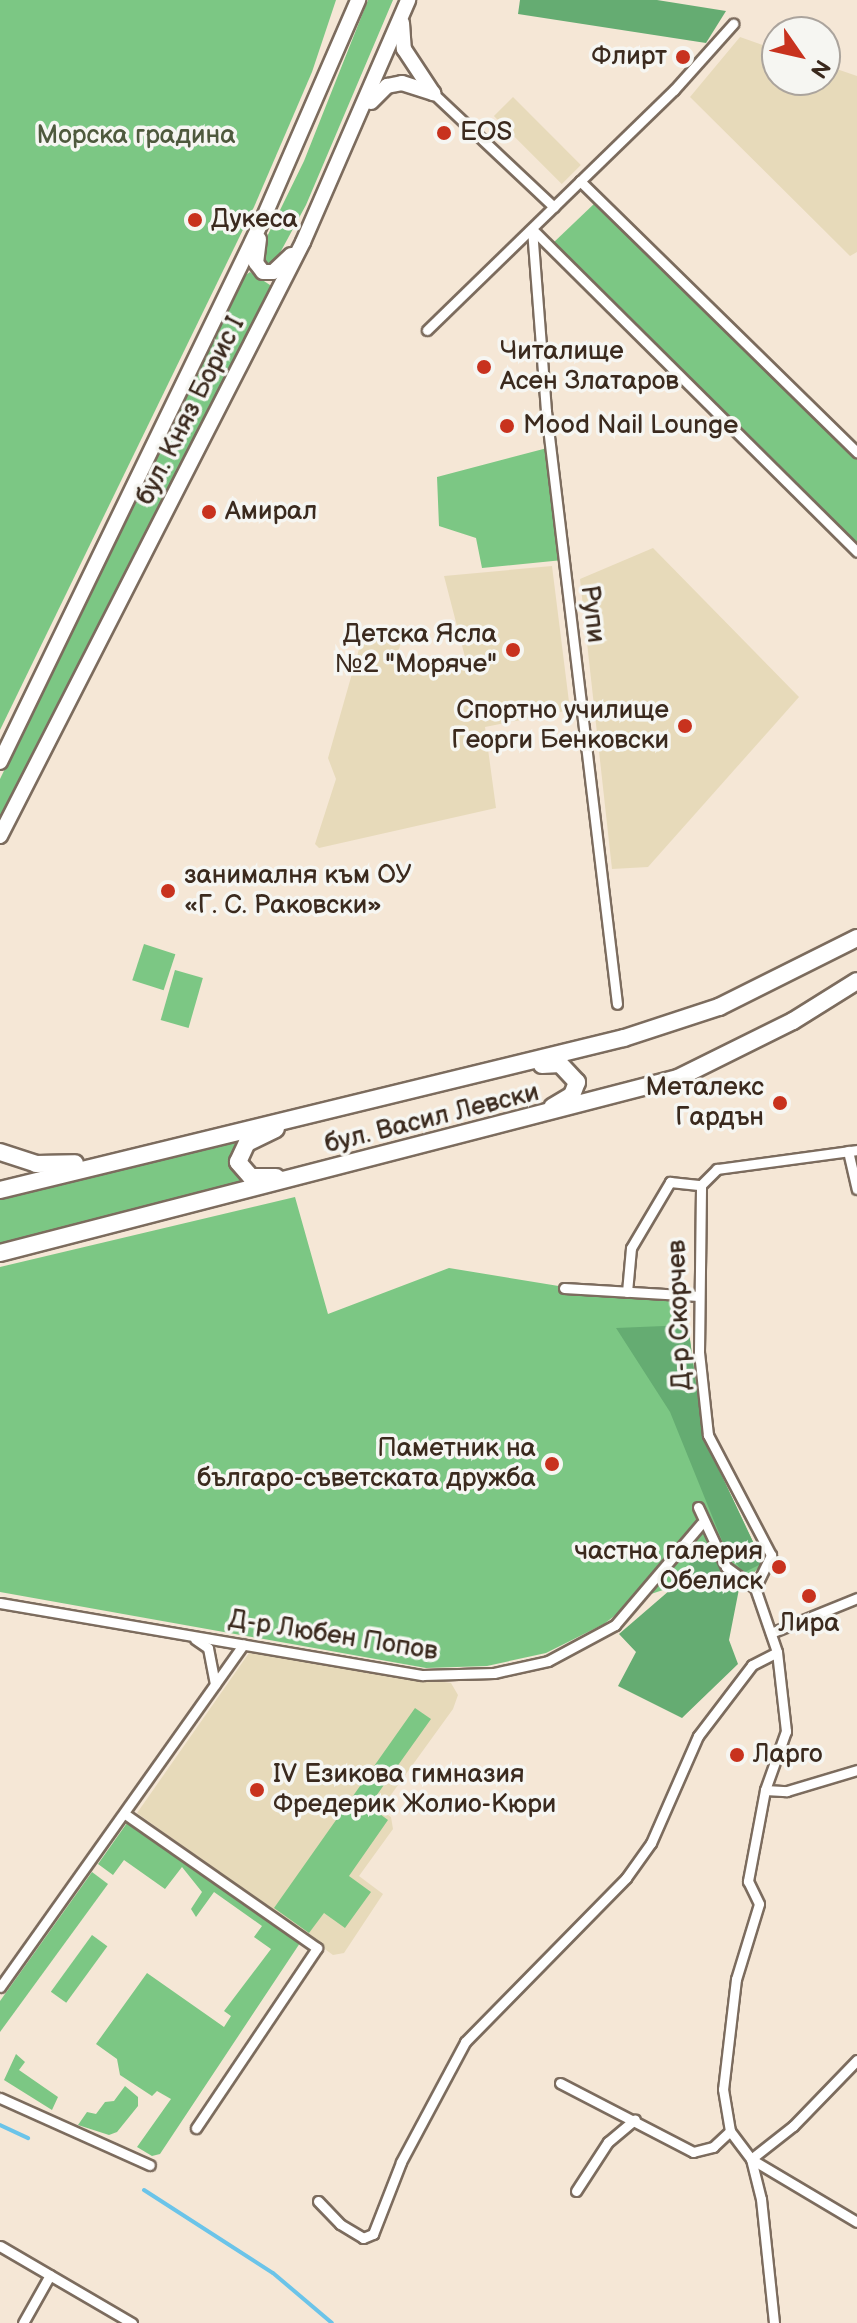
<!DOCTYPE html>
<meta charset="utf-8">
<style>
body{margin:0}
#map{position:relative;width:857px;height:2323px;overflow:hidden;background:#f5e7d6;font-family:"Balsamiq Sans",sans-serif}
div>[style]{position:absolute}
.built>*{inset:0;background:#e7daba;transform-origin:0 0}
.green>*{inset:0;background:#7cc784;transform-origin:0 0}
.forest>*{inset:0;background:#65ac72}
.stream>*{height:4px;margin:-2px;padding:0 2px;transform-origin:2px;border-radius:2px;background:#6bc4e9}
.roads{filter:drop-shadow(2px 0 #7c6c5e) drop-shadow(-2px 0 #7c6c5e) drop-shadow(0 2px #7c6c5e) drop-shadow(0 -2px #7c6c5e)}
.minor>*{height:9px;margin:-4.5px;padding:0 4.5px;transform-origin:4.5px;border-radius:4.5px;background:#fff}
.secondary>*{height:14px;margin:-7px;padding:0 7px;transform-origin:7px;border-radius:7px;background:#fff}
.trunk>*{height:16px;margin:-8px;padding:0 8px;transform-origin:8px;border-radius:8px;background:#fff}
.dots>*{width:22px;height:22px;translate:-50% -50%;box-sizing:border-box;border:4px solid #f6f6f2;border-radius:50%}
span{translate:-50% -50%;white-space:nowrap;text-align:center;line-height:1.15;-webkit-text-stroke:7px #f6f6f2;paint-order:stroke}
.poi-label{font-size:26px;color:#3b2a1e}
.right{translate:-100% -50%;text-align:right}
.left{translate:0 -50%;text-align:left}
.park-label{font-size:26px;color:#4e593d}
.street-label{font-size:26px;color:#3b2a1e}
.north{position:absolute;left:761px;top:16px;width:80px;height:80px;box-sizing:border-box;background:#f6f6f2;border:2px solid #aba49d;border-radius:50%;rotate:124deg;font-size:22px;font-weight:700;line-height:32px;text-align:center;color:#3b2a1e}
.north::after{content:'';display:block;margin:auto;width:28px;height:36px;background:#c8321e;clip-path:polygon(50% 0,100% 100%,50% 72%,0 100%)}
</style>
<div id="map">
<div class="built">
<div style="clip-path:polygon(740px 37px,777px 50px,777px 80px,825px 80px,825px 65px,857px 76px,857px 252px,850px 256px,690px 97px)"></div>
<div style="left:513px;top:97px;width:96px;height:27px;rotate:45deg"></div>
<div style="clip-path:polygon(653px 548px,799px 697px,648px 867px,612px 869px,580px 579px)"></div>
<div style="clip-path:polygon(552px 566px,570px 710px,485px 727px,496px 808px,319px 848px,315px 844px,336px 779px,328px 758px,365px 628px,402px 639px,395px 663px,409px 667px,465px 657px,444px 576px)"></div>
<div style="clip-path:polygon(249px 1653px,451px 1683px,458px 1695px,453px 1709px,380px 1810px,391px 1817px,393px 1829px,359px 1876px,383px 1894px,344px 1953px,333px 1955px,137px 1813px)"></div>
</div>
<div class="green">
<div style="clip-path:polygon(0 0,336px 0,312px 72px,254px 207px,0 730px)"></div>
<div style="clip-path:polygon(368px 0,393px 0,306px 205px,275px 262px,263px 264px,261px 249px,304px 161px)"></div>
<div style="clip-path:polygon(596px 202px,857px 459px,857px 546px,552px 244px)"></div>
<div style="clip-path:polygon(250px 272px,273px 287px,0 818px,0 779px,243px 277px)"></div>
<div style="clip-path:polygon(551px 447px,563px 560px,482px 568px,476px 538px,439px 526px,437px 477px)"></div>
<div style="left:144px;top:944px;width:33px;height:38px;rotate:18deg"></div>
<div style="left:175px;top:970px;width:29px;height:52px;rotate:16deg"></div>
<div style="clip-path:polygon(239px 1141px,232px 1167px,244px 1182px,0 1248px,0 1199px)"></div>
<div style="clip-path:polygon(295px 1197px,328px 1314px,449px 1268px,577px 1289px,684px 1295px,703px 1436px,763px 1563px,728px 1600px,669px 1588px,636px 1599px,604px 1624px,546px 1653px,487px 1666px,426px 1668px,0 1592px,0 1267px)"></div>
<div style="clip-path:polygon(415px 1708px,431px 1719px,369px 1806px,388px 1820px,349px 1876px,371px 1892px,345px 1928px,324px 1913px,309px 1933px,274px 1908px)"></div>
<div style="clip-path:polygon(127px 1823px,300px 1943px,160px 2154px,152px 2156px,137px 2147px,171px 2099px,157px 2091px,152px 2096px,120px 2075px,117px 2059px,96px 2044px,147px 1973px,224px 2027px,231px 2016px,224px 2011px,271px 1949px,254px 1937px,262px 1926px,214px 1892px,196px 1917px,191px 1909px,202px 1892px,182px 1867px,165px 1889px,124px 1860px,113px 1875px,98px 1864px)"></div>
<div style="clip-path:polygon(92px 1872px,108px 1884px,0 2032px,0 2001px)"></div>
<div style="left:92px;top:1935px;width:19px;height:70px;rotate:36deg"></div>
<div style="clip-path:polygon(16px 2054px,25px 2062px,19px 2070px,58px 2097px,52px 2110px,4px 2080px)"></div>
<div style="clip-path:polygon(125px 2086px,138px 2097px,138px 2106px,117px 2132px,109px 2135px,78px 2125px,87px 2112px,96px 2114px,105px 2102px,114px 2101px)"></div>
</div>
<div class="forest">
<div style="clip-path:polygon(520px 0,657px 0,726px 11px,706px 43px,518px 14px)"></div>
<div style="clip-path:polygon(688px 1325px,703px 1436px,763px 1563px,743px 1573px,723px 1543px,670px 1412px,616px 1328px)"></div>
<div style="clip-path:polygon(704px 1541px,739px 1589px,729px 1640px,738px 1664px,682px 1718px,618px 1686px,636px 1652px,619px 1634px,677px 1584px)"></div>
</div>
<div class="stream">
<div style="left:0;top:2125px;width:31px;rotate:25deg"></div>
<div style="left:144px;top:2190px;width:153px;rotate:32.8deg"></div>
<div style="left:273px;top:2273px;width:77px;rotate:40.3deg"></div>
</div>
<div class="roads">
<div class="minor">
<div style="left:433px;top:93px;width:166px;rotate:43.3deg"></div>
<div style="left:580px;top:181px;width:388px;rotate:44.4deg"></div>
<div style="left:532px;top:229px;width:183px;rotate:85.6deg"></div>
<div style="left:546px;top:411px;width:597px;rotate:83.17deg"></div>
<div style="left:532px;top:229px;width:458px;rotate:44.8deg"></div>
<div style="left:427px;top:330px;width:344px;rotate:-44.2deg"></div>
<div style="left:674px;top:90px;width:89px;rotate:-48.2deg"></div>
<div style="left:848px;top:1151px;width:39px;rotate:77deg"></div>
<div style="left:564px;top:1288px;width:135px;rotate:3.4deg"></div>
<div style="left:627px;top:1292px;width:44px;rotate:-84.8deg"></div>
<div style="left:631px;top:1248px;width:77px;rotate:-59.4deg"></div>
<div style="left:670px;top:1182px;width:31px;rotate:6deg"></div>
<div style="left:698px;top:1507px;width:66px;rotate:65deg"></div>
<div style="left:726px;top:1567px;width:36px;rotate:36deg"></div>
<div style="left:755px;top:1588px;width:68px;rotate:71deg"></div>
<div style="left:777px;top:1652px;width:80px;rotate:83.5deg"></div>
<div style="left:786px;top:1731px;width:63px;rotate:109.6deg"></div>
<div style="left:765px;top:1790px;width:93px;rotate:100.6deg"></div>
<div style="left:748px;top:1881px;width:25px;rotate:64deg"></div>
<div style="left:759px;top:1904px;width:78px;rotate:107deg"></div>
<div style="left:736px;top:1979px;width:111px;rotate:96.7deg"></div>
<div style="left:723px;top:2089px;width:43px;rotate:80.5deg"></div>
<div style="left:730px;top:2131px;width:35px;rotate:53deg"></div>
<div style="left:751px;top:2159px;width:41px;rotate:76deg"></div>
<div style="left:761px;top:2199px;width:125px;rotate:84deg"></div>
<div style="left:755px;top:1588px;width:37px;rotate:-64deg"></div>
<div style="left:771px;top:1555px;width:136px;rotate:-117.7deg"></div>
<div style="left:708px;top:1435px;width:83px;rotate:-96.2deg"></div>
<div style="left:699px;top:1352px;width:167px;rotate:-89.3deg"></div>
<div style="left:701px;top:1185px;width:23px;rotate:-45deg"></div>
<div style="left:717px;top:1169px;width:141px;rotate:-7.7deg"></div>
<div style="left:0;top:1603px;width:429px;rotate:9.7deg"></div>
<div style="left:423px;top:1675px;width:71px;rotate:-1.6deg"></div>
<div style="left:494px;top:1673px;width:55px;rotate:-12.5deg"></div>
<div style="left:548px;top:1661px;width:76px;rotate:-28.2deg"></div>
<div style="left:615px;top:1625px;width:133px;rotate:-49.6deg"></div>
<div style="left:771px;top:1633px;width:93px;rotate:-22.1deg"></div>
<div style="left:195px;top:1639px;width:16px;rotate:35deg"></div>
<div style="left:208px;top:1648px;width:37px;rotate:79deg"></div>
<div style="left:765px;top:1790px;width:22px;rotate:3deg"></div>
<div style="left:787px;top:1791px;width:73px;rotate:-16.7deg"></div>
<div style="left:125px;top:1814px;width:234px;rotate:34.9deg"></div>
<div style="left:317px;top:1948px;width:217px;rotate:123.9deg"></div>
<div style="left:0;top:1987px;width:420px;rotate:-54.6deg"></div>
<div style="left:857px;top:2060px;width:92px;rotate:134.1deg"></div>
<div style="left:793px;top:2126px;width:53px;rotate:141.8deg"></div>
<div style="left:751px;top:2159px;width:123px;rotate:30.7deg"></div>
<div style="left:560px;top:2083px;width:150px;rotate:27.4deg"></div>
<div style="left:693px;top:2152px;width:21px;rotate:-14deg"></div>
<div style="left:713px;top:2147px;width:23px;rotate:-43deg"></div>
<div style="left:0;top:2098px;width:164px;rotate:24.1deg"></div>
<div style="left:576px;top:2191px;width:59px;rotate:-56.9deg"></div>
<div style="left:608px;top:2142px;width:35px;rotate:-40deg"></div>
<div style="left:318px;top:2201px;width:32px;rotate:46deg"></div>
<div style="left:340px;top:2224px;width:27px;rotate:31deg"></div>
<div style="left:363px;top:2238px;width:11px;rotate:-22deg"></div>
<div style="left:373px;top:2234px;width:77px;rotate:-68.7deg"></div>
<div style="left:401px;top:2162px;width:136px;rotate:-61.9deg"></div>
<div style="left:465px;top:2042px;width:230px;rotate:-45.5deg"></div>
<div style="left:626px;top:1878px;width:43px;rotate:-54.5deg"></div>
<div style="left:651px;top:1843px;width:117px;rotate:-66.3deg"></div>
<div style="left:698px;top:1736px;width:89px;rotate:-52.7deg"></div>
<div style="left:752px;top:1665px;width:28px;rotate:-27deg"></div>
<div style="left:0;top:2246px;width:153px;rotate:30.3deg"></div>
<div style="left:23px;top:2323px;width:55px;rotate:-60.6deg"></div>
</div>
<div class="secondary">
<div style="left:402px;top:23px;width:26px;rotate:86deg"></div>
<div style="left:404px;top:49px;width:53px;rotate:56.6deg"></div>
<div style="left:371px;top:102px;width:23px;rotate:-45deg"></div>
<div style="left:387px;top:86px;width:15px;rotate:-11deg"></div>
<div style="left:402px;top:83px;width:33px;rotate:18deg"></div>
<div style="left:259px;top:239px;width:24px;rotate:97deg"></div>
<div style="left:256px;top:263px;width:11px;rotate:52deg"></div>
<div style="left:263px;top:272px;width:10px"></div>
<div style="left:273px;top:272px;width:25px;rotate:-43deg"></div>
<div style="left:0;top:762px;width:603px;rotate:-64.16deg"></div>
<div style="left:263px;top:219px;width:239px;rotate:-66.5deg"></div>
<div style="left:0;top:836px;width:667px;rotate:-62.97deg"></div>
<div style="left:303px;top:242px;width:264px;rotate:-66.5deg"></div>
</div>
<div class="trunk">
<div style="left:542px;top:1065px;width:18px;rotate:-3deg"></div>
<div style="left:560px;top:1064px;width:25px;rotate:47deg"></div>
<div style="left:577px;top:1082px;width:14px;rotate:111deg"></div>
<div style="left:572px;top:1095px;width:23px;rotate:149deg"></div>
<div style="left:0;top:1152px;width:38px;rotate:18deg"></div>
<div style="left:36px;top:1164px;width:39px;rotate:-1deg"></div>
<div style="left:276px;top:1177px;width:25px;rotate:180deg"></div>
<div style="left:251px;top:1177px;width:20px;rotate:-131deg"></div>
<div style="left:238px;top:1162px;width:21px;rotate:-65deg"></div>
<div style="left:247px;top:1143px;width:32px;rotate:-26deg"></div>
<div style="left:0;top:1190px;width:642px;rotate:-13.69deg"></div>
<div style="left:624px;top:1038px;width:100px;rotate:-18.1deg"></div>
<div style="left:719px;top:1007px;width:154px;rotate:-26.6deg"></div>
<div style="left:0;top:1253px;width:700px;rotate:-14.47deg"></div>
<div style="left:678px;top:1078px;width:128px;rotate:-26.4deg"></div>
<div style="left:793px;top:1021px;width:75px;rotate:-32deg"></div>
</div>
</div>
<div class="dots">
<div style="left:683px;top:57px;background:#c8321e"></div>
<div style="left:444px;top:133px;background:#c8321e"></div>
<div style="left:195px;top:220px;background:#c8321e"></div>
<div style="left:484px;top:367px;background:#c8321e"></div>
<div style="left:507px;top:426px;background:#c8321e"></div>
<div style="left:209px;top:512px;background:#c8321e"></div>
<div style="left:513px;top:650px;background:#c8321e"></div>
<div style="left:685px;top:726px;background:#c8321e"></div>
<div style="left:168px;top:891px;background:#c8321e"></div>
<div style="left:780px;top:1103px;background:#c8321e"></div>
<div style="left:552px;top:1464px;background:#c8321e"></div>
<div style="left:779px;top:1567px;background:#c8321e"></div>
<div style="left:809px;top:1596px;background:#c8321e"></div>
<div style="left:737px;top:1755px;background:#c8321e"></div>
<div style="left:257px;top:1790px;background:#c8321e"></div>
</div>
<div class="poi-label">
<span class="right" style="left:667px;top:57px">Флирт</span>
<span class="left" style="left:460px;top:133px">EOS</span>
<span class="left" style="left:211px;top:220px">Дукеса</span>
<span class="left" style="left:500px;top:367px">Читалище<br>Асен Златаров</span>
<span class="left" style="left:523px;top:426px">Mood Nail Lounge</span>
<span class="left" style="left:225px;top:512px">Амирал</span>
<span class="right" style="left:497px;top:650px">Детска Ясла<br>№2 "Моряче"</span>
<span class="right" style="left:669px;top:726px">Спортно училище<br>Георги Бенковски</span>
<span class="left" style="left:184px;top:891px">занималня към ОУ<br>«Г. С. Раковски»</span>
<span class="right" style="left:764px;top:1103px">Металекс<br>Гардън</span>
<span class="right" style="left:536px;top:1464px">Паметник на<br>българо-съветската дружба</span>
<span class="right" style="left:763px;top:1567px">частна галерия<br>Обелиск</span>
<span style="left:809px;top:1624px">Лира</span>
<span class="left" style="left:753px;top:1755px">Ларго</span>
<span class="left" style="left:273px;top:1790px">IV Езикова гимназия<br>Фредерик Жолио-Кюри</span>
</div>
<div class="park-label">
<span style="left:136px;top:136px">Морска градина</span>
</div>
<div class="street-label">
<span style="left:191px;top:411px;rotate:-63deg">бул. Княз Борис I</span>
<span style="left:592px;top:614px;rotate:83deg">Рупи</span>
<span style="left:432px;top:1119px;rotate:-14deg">бул. Васил Левски</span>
<span style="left:680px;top:1315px;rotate:-92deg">Д-р Скорчев</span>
<span style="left:333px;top:1636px;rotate:9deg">Д-р Любен Попов</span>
</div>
<div class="north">N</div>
</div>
